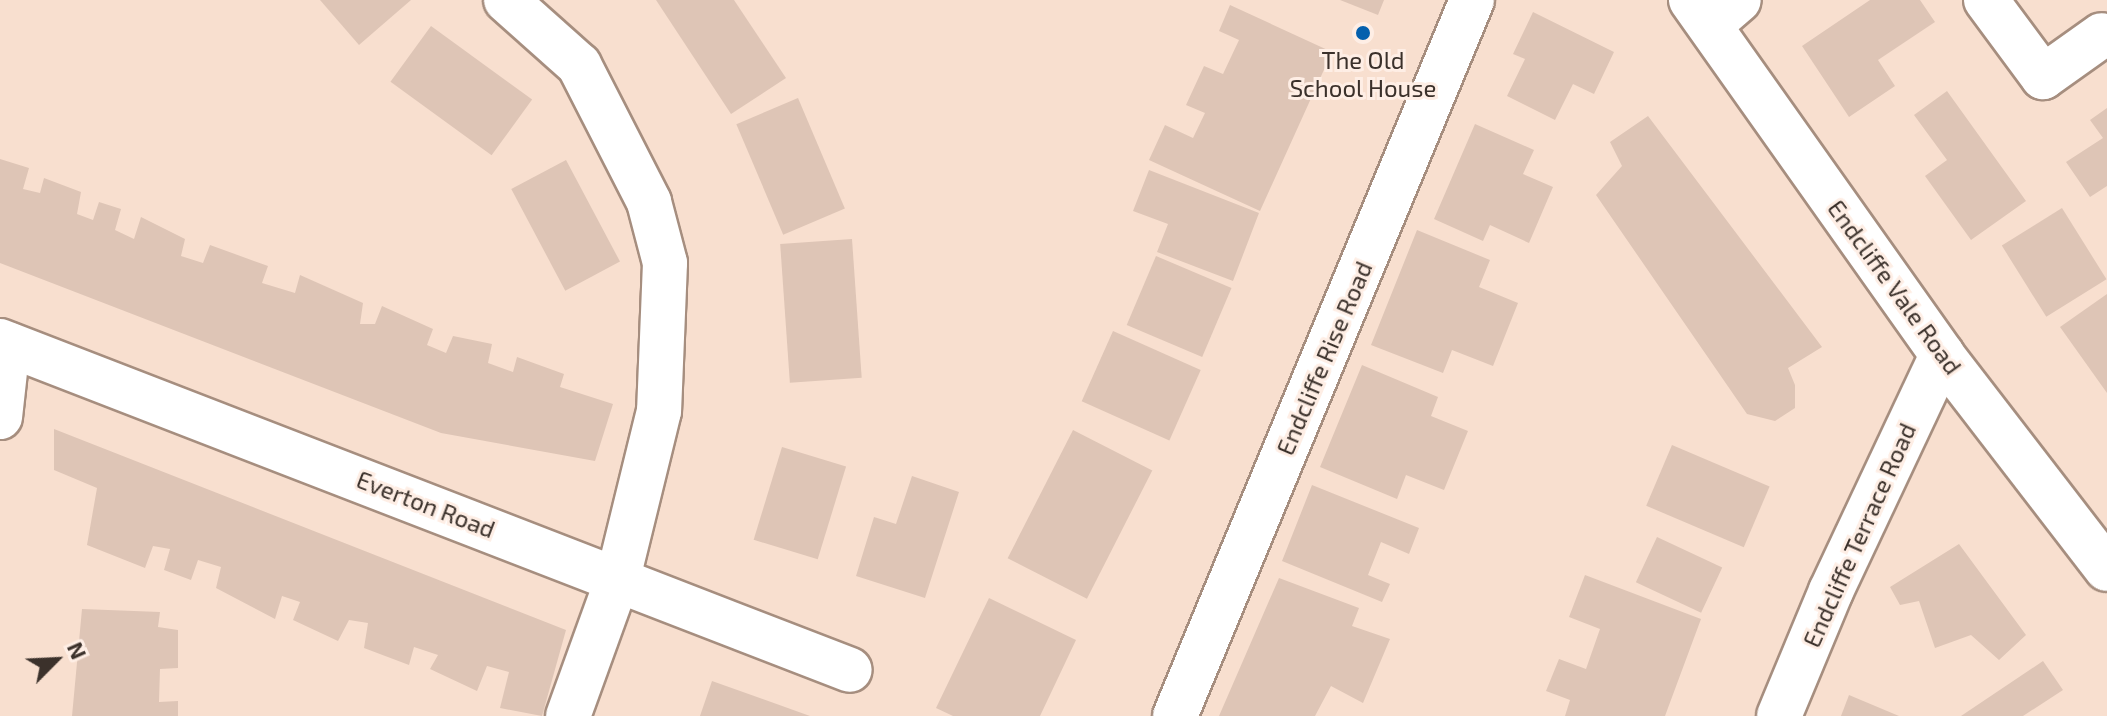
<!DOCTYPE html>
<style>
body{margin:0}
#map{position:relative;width:2107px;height:716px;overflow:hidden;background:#f8dfcf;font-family:"Exo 2",sans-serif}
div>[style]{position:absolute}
.building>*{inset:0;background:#dec5b6;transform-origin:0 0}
.roads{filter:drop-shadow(2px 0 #a68e7f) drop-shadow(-2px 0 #a68e7f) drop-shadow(0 2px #a68e7f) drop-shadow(0 -2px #a68e7f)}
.street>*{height:44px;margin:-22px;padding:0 22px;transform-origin:22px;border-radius:22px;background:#fff}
.dots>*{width:22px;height:22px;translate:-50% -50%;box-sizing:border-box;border:4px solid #feeee5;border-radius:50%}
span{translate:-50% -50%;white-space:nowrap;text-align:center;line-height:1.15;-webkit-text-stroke:6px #feeee5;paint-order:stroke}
.poi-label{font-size:24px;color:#3b312b}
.street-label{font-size:24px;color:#3b312b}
.north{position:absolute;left:16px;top:620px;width:80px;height:80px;-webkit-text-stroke:6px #feeee5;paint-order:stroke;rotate:66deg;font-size:22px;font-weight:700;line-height:32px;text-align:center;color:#3b312b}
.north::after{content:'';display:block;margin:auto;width:28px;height:36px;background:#3b312b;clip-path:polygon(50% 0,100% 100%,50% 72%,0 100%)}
</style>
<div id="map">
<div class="building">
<div style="clip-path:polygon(320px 0,411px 0,359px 45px)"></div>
<div style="clip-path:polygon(656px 0,734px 0,786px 78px,731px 114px)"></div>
<div style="clip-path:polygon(1340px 0,1384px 0,1378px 15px)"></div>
<div style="clip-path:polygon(1870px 0,1920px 0,1935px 22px,1878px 60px,1895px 86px,1849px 117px,1802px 46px)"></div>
<div style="clip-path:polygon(1230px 5px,1332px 52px,1260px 211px,1149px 160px,1165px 125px,1193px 138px,1205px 113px,1186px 105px,1204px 66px,1223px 74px,1239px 40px,1219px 31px)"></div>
<div style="clip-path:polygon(1533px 12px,1614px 52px,1594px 94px,1573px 84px,1555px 120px,1507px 96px,1525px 59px,1513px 54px)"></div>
<div style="left:431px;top:26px;width:125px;height:69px;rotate:36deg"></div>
<div style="clip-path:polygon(1947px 91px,2026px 201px,1971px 240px,1925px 176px,1947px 160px,1914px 115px)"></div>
<div style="left:798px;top:98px;width:120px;height:67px;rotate:67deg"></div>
<div style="clip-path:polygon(2107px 108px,2107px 186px,2090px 197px,2066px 162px,2103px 138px,2090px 120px)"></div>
<div style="clip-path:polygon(1648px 116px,1822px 347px,1788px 368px,1795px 385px,1795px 408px,1775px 421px,1747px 414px,1596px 195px,1622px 166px,1610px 142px)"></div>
<div style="clip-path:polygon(1475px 124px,1534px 150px,1523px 174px,1553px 187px,1529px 243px,1490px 225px,1483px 241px,1434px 219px)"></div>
<div style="clip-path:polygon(0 159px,29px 168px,23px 189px,40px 193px,44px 178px,81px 192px,77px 214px,93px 220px,99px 202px,121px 209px,115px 230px,134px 239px,141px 217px,185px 239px,181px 256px,203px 263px,210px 245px,268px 266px,262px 283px,295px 293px,300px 275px,363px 303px,360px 324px,375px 324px,382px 306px,433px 329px,427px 345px,446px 353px,453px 336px,492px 344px,488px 363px,513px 372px,517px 357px,564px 374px,560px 387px,613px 404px,595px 461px,441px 433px,0 263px)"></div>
<div style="left:566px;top:160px;width:115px;height:62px;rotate:62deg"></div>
<div style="clip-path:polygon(1149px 170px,1259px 213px,1233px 281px,1157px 252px,1168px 224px,1133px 211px)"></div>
<div style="left:2062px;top:208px;width:84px;height:71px;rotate:58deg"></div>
<div style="clip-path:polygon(1417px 230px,1490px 260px,1479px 287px,1518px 303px,1493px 366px,1452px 350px,1443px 373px,1371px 345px)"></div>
<div style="left:852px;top:239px;width:139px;height:72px;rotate:86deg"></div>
<div style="left:1156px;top:256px;width:82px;height:75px;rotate:23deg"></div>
<div style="clip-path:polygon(2107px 294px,2107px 393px,2060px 327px)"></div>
<div style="left:1113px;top:331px;width:96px;height:77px;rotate:24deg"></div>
<div style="clip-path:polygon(1362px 365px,1438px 397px,1431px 416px,1468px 431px,1444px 490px,1406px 475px,1397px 499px,1320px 467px)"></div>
<div style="clip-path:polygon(54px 429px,566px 630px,542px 716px,500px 708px,509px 672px,487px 666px,477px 691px,430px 669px,438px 655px,414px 647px,409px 665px,364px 648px,368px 623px,349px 620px,338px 641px,293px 620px,300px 602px,282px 596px,275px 619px,216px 588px,221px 567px,198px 560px,191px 580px,164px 570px,170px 549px,153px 546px,145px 568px,87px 545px,97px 488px,54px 470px)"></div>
<div style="left:1073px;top:430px;width:89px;height:144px;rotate:27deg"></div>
<div style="left:1672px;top:445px;width:106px;height:66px;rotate:23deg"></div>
<div style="left:782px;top:447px;width:67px;height:97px;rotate:17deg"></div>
<div style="clip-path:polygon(912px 476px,959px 492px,925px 598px,856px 576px,874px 517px,896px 524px)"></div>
<div style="clip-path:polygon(1312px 485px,1419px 528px,1409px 554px,1381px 542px,1368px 575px,1390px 584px,1382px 602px,1282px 561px)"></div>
<div style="left:1657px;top:537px;width:72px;height:50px;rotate:25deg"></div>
<div style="clip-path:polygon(1959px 544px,2026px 635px,1999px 660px,1971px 635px,1935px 648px,1919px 601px,1900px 605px,1890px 587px)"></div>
<div style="clip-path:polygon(1585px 575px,1701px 619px,1665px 716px,1565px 716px,1570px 700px,1546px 691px,1559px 659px,1586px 669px,1600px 629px,1569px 617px)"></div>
<div style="clip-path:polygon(1279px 578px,1359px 608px,1352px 626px,1390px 639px,1363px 703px,1331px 686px,1315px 716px,1219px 716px)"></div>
<div style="clip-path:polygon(989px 598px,1076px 640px,1040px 716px,953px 716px,936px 708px)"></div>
<div style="clip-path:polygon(82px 609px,160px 612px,158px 627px,178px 630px,178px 668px,160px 669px,159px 702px,178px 701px,178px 716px,72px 716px)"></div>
<div style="clip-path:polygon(2043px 661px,2063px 690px,2023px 716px,1961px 716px)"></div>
<div style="clip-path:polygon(712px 681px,810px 716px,700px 716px)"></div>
<div style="clip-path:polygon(1849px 695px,1899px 716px,1841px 716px)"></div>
</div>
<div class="roads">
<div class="street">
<div style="left:506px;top:0;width:98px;rotate:41.7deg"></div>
<div style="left:579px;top:65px;width:154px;rotate:62.9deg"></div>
<div style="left:649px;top:202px;width:63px;rotate:75.3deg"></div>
<div style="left:665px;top:263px;width:148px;rotate:92.3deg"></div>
<div style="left:659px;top:411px;width:172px;rotate:103.8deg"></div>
<div style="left:618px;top:578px;width:147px;rotate:109.9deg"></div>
<div style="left:1691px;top:0;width:435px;rotate:54.7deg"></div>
<div style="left:1942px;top:355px;width:270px;rotate:52.4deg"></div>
<div style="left:1986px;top:0;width:96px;rotate:53.5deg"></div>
<div style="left:2043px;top:77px;width:72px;rotate:-35.4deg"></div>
<div style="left:1710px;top:25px;width:38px;rotate:-41deg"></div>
<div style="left:0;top:341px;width:911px;rotate:21.16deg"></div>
<div style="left:0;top:417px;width:73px;rotate:-83.7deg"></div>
<div style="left:1175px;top:716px;width:775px;rotate:-67.47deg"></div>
<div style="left:1779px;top:716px;width:135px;rotate:-67.4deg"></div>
<div style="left:1831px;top:591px;width:261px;rotate:-64.8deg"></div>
</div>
</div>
<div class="dots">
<div style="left:1363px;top:33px;background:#0560ad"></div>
</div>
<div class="poi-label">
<span style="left:1363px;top:74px">The Old<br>School House</span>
</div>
<div class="street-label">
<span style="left:1895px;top:287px;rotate:54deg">Endcliffe Vale Road</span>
<span style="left:1324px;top:358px;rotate:-67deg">Endcliffe Rise Road</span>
<span style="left:426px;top:504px;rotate:21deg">Everton Road</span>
<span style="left:1859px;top:535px;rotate:-66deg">Endcliffe Terrace Road</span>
</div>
<div class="north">N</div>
</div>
